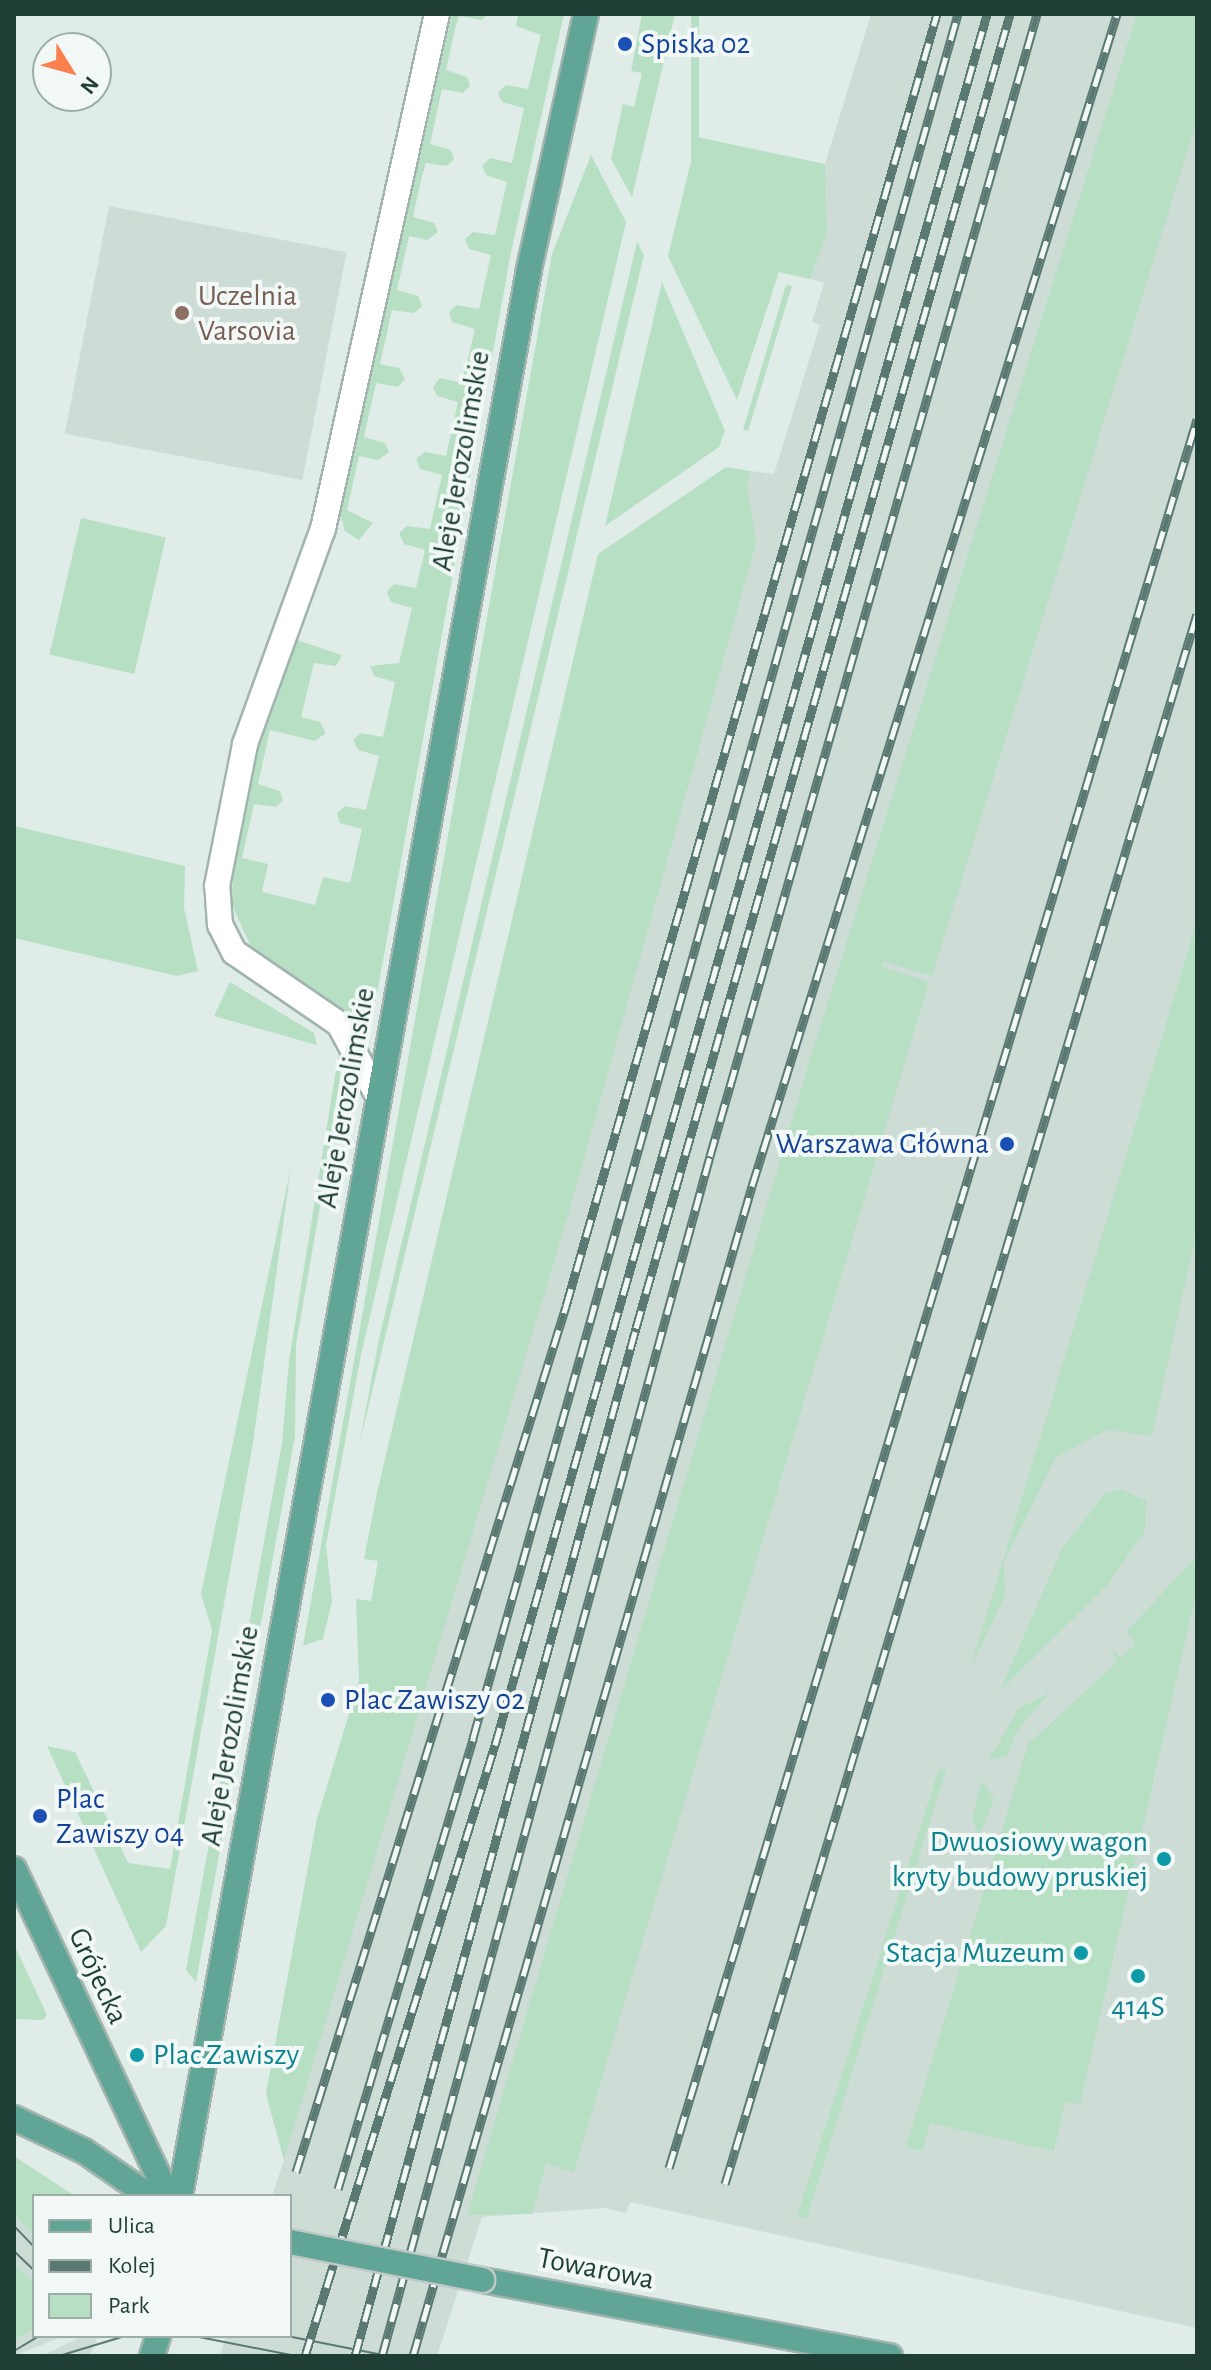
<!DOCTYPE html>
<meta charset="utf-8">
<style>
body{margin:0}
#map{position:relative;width:1211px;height:2370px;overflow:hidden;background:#e0ece7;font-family:"Alegreya Sans",sans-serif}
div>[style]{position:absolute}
.built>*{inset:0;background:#cedcd6;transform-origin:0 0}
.green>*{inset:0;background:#b7dfc3;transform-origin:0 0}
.roads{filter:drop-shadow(2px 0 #a2b4ae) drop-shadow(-2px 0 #a2b4ae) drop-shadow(0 2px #a2b4ae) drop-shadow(0 -2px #a2b4ae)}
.minor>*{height:24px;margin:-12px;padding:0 12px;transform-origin:12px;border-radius:12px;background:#fff}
.major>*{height:24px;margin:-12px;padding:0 12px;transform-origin:12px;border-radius:12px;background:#61a596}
.tram>*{height:2px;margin:-1px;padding:0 1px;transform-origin:1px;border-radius:1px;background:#5a7972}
.rail>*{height:9px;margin-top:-4.5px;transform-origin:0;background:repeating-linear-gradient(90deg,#f1f8f5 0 18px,#5a7972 0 36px);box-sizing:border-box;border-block:2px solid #5a7972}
.bridges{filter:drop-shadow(2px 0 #c0c9c7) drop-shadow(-2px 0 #c0c9c7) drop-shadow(0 2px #c0c9c7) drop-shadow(0 -2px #c0c9c7)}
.major-bridge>*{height:24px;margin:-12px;padding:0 12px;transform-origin:12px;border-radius:12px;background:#61a596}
.dots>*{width:22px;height:22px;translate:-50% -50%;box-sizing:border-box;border:4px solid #f1f8f5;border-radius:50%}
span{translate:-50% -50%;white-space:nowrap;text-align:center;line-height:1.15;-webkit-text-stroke:8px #f1f8f5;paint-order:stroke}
.transit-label{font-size:30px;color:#164399}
.left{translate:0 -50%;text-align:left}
.right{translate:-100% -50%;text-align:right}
.education-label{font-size:30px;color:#785e54}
.street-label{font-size:30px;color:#1f3e36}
.culture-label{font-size:30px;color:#0d838f}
.frame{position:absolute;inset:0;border:16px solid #1f3e36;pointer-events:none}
.legend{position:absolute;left:32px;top:2194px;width:260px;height:144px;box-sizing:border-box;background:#f1f8f5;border:2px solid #9daea9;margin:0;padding:10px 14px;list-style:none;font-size:24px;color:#1f3e36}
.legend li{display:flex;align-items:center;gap:16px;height:40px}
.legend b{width:40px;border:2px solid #9daea9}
.north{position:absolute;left:32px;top:32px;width:80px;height:80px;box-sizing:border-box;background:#f1f8f5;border:2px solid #9daea9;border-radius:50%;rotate:127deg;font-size:22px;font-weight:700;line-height:32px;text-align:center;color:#1f3e36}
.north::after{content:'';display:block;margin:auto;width:28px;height:36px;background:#fc7f4f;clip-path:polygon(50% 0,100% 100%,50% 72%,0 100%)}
</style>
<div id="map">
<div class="built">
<div style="clip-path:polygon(871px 14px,1197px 14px,1197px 2328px,630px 2202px,626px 2213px,605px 2208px,482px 2217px,437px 2356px,220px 2356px,226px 2336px,290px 2336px,290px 2196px,272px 2196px,284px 2160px,266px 2094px,317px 1819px,751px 471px,774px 474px,820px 325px,812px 322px,824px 283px,810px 279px,827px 234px,825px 164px)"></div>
<div style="left:109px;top:206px;width:242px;height:232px;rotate:11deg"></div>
<div style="clip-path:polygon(14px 2214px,34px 2236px,34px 2282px,14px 2264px)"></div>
<div style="clip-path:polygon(34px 2329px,34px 2336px,64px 2336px,14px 2356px,14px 2340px)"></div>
<div style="clip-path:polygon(83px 2336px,98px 2336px,90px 2355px,42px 2356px)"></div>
</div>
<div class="green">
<div style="clip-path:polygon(452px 14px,487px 14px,482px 20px,459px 16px,455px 29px,446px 70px,467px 77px,470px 86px,463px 93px,442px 89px,430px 144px,451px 150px,454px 159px,447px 166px,426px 163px,422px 176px,413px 217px,434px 223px,438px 232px,427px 240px,409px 236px,397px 290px,418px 296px,422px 306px,414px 313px,392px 310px,380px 364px,399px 368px,405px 379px,398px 387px,376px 383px,364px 437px,385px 443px,389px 452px,378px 460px,359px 456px,347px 510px,373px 523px,359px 540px,345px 531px,340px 515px)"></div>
<div style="clip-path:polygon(518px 14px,564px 14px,511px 252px,373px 1016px,360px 1023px,252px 949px,231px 903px,234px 863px,254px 761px,297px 640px,342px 655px,336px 666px,314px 663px,301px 717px,320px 722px,326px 733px,315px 741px,270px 730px,258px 784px,280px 791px,283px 800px,276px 807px,254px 804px,242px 858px,268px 864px,262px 892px,315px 905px,323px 877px,350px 883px,362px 829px,340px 823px,337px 813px,345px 806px,366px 810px,379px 756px,358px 750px,353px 740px,361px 733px,383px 737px,395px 682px,374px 676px,370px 666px,399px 663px,412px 608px,391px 602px,387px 592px,394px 584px,416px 588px,425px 550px,404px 544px,399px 533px,407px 526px,430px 529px,442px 475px,420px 469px,416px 459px,425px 452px,446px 456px,458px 402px,437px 396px,433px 387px,440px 378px,462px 383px,475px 329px,452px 322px,449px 312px,457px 305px,479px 309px,491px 255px,469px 249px,465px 239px,473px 232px,495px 235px,507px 182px,486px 175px,482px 166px,490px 158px,512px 163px,524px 108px,502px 102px,498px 93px,506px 85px,528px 89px,541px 35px,516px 26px)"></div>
<div style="clip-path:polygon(642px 14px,675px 14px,632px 197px,611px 159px,623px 104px,634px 107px,642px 73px,631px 71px)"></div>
<div style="left:691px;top:14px;width:8px;height:210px"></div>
<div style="clip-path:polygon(1137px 14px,1197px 14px,1197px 120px,932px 976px,883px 961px,882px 967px,929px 982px,574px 2172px,546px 2164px,532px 2214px,467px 2215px,811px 1056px)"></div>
<div style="clip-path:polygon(697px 137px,825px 164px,827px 234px,810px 279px,779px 272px,737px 400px,668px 256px)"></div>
<div style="clip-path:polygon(591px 155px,626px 222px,361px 1355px,326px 1545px,332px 1601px,323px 1639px,303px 1646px,552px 254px)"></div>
<div style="clip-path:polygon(637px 242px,644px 255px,359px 1446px,379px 1339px)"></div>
<div style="clip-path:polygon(662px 282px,725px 431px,719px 447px,605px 526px)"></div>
<div style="clip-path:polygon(786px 285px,792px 286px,748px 431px,743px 430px)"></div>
<div style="clip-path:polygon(726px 467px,751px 471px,747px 486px,756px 543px,567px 1219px,284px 2160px,266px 2094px,317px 1819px,359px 1681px,356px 1599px,371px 1601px,378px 1561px,364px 1559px,377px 1493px,598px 554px)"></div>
<div style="left:81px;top:518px;width:87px;height:140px;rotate:13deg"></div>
<div style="clip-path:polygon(14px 826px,185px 866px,184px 908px,198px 971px,177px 976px,14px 938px)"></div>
<div style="clip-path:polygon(1197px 922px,1197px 1228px,1152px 1436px,1107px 1430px,1056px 1457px,1004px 1562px,1005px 1596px,970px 1669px)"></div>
<div style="clip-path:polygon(230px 982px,314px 1033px,317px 1045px,214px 1016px)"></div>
<div style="clip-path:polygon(339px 1051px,341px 1087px,296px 1344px,295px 1436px,196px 1982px,186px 1970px,282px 1443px,289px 1361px)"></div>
<div style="clip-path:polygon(291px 1167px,253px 1443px,166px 1926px,141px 1952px,47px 1746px,75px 1752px,128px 1863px,170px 1869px,212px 1630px,201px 1594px)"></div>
<div style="clip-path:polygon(1121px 1489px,1146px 1501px,1145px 1531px,1108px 1584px,1000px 1691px,1062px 1548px,1105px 1494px)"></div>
<div style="clip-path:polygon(1197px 1556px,1197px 1589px,1080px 2104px,1065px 2102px,1054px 2151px,930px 2123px,923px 2151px,906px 2147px,1028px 1744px,1117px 1662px,1111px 1648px,1121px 1658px,1136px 1643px,1126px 1632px)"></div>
<div style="clip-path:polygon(1051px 1692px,1016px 1732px,1007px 1756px,989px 1760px,1018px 1709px)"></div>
<div style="clip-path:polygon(939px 1768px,946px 1770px,807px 2218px,797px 2216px)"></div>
<div style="clip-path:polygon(982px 1781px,994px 1799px,979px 1838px,972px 1818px)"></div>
<div style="clip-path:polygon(14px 1944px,47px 2015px,43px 2020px,14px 2019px)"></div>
<div style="clip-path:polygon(14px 2156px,75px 2196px,34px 2196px,34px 2236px,14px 2214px)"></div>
<div style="clip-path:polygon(14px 2264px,34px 2282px,34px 2329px,14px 2340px)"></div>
</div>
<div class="roads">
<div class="minor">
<div style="left:379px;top:1098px;width:84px;rotate:-118.4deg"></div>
<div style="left:339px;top:1024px;width:127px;rotate:-145.6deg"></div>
<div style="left:234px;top:952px;width:30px;rotate:-117deg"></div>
<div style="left:220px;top:925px;width:39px;rotate:-94deg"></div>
<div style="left:217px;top:886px;width:145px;rotate:-78.8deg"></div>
<div style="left:245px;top:744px;width:229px;rotate:-70.1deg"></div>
<div style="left:323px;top:529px;width:527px;rotate:-77.52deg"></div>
</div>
<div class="major">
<div style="left:14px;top:1869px;width:361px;rotate:64.8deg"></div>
<div style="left:14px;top:2118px;width:77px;rotate:25.2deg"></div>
<div style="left:84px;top:2151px;width:79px;rotate:34.7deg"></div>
<div style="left:180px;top:2196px;width:1958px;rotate:-79.73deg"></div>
<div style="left:529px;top:269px;width:261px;rotate:-77.4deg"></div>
<div style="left:482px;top:2280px;width:415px;rotate:10.6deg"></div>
<div style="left:152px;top:2356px;width:21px;rotate:-73deg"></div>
</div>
</div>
<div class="tram">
<div style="left:14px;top:2226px;width:29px;rotate:46deg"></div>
<div style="left:14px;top:2251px;width:28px;rotate:44deg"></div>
<div style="left:194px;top:2336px;width:104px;rotate:11.1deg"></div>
<div style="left:287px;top:2336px;width:103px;rotate:11.2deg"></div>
<div style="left:14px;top:2351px;width:29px;rotate:-31deg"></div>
<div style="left:59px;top:2356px;width:69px;rotate:-16.9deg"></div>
</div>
<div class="rail">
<div style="left:669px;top:2168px;width:1827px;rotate:-73.2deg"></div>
<div style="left:296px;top:2172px;width:907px;rotate:-72.68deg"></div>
<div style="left:566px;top:1306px;width:1344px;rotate:-73.98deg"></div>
<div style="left:725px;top:2184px;width:1639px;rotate:-73.27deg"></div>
<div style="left:338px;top:2189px;width:471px;rotate:-73.3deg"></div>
<div style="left:473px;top:1738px;width:1791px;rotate:-74.29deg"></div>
<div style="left:305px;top:2356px;width:640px;rotate:-72.73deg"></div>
<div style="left:495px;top:1745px;width:1800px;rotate:-74.13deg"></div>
<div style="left:355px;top:2356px;width:1066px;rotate:-74.71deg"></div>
<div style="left:636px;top:1328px;width:1366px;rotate:-74.11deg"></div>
<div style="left:382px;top:2356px;width:1244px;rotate:-74.71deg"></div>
<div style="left:710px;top:1156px;width:1188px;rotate:-74.02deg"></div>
<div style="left:413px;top:2356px;width:1218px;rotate:-73.84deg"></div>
<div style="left:752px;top:1186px;width:1228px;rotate:-72.7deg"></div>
</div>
<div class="bridges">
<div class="major-bridge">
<div style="left:290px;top:2242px;width:196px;rotate:11.2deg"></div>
</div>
</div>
<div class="dots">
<div style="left:625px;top:44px;background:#1a4fb4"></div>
<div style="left:182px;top:313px;background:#8d6e63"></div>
<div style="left:1007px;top:1144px;background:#1a4fb4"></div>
<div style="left:328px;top:1700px;background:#1a4fb4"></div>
<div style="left:40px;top:1816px;background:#1a4fb4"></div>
<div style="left:1164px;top:1859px;background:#0f9aa8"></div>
<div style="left:1081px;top:1953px;background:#0f9aa8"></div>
<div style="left:1138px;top:1976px;background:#0f9aa8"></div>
<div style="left:137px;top:2055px;background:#0f9aa8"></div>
</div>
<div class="transit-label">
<span class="left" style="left:641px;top:44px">Spiska 02</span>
<span class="right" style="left:989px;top:1144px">Warszawa Główna</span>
<span class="left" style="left:344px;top:1700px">Plac Zawiszy 02</span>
<span class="left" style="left:56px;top:1816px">Plac<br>Zawiszy 04</span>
</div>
<div class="education-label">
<span class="left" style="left:198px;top:313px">Uczelnia<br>Varsovia</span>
</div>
<div class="street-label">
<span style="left:461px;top:461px;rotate:-80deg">Aleje Jerozolimskie</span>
<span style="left:346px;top:1098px;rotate:-80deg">Aleje Jerozolimskie</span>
<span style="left:230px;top:1736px;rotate:-80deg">Aleje Jerozolimskie</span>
<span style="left:98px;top:1976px;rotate:65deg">Grójecka</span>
<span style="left:596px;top:2269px;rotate:11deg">Towarowa</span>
</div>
<div class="culture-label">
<span class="right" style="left:1148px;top:1859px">Dwuosiowy wagon<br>kryty budowy pruskiej</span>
<span class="right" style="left:1065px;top:1953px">Stacja Muzeum</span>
<span style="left:1138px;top:2007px">414S</span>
<span class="left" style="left:153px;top:2055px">Plac Zawiszy</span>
</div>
<div class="frame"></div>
<ul class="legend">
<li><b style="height:10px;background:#61a596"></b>Ulica</li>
<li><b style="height:10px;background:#5a7972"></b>Kolej</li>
<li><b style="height:22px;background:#b7dfc3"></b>Park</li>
</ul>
<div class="north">N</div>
</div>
